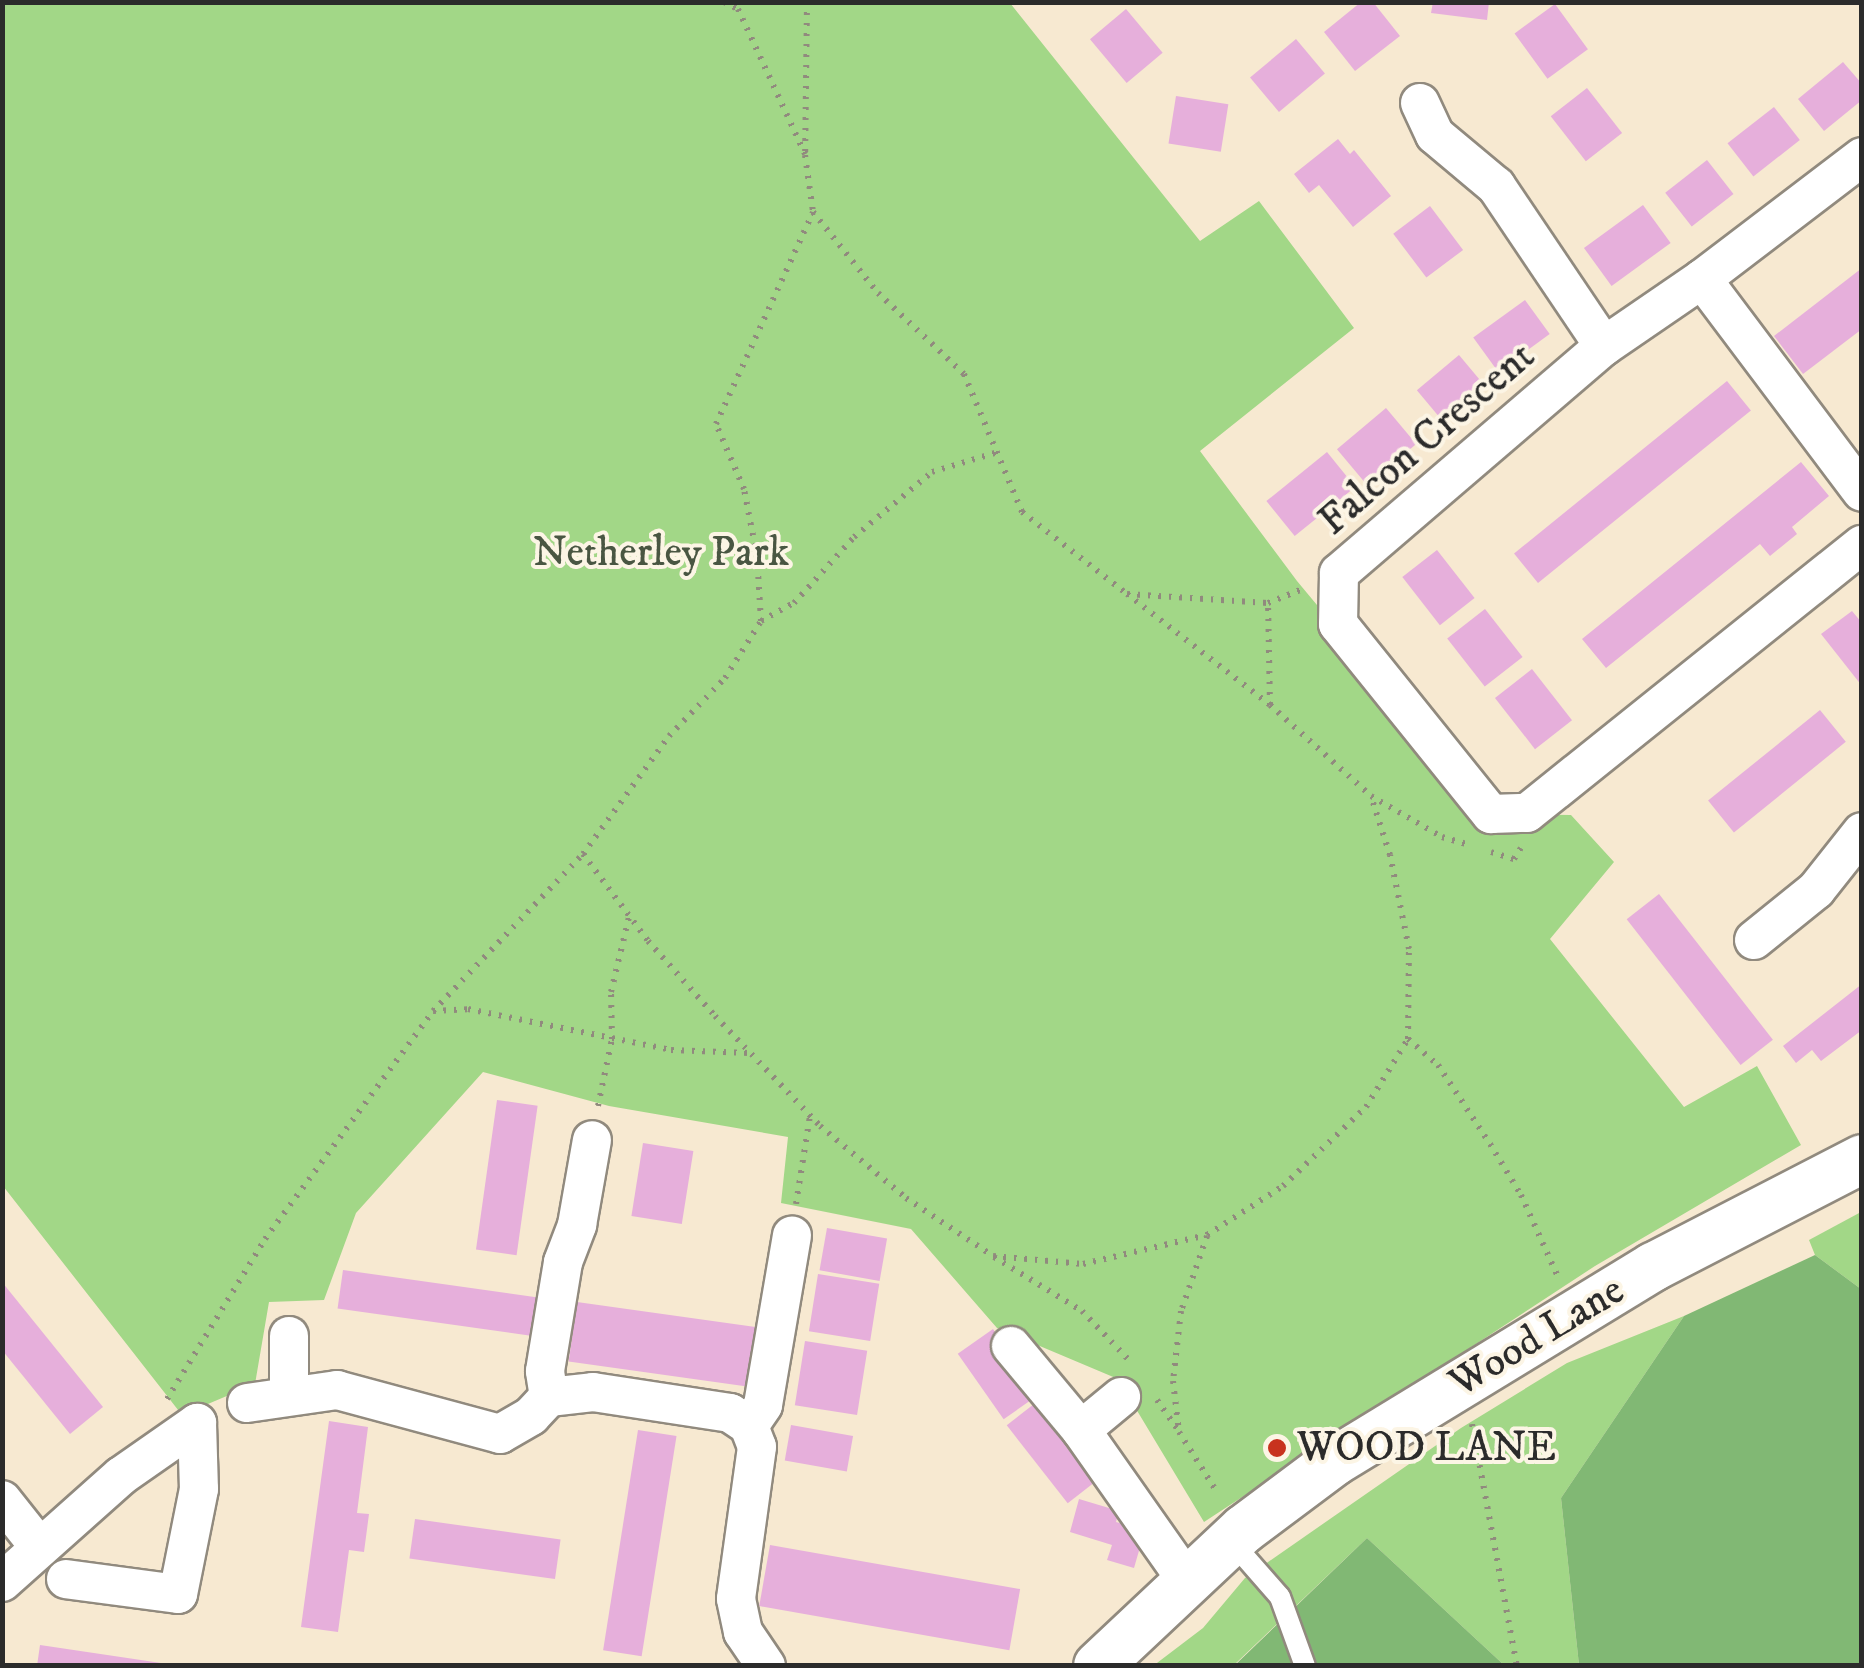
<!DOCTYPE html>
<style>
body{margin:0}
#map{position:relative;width:1864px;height:1668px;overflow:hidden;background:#f7e9d1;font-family:"IM FELL DW Pica",serif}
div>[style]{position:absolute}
.green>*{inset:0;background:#a2d787}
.forest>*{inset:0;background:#81b874}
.building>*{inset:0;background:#e6afdb;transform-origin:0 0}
.path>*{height:6px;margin-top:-3px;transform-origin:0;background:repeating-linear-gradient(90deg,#918a7e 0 2.5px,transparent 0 10.5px)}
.roads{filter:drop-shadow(2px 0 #918a7e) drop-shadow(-2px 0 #918a7e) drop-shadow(0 2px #918a7e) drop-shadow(0 -2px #918a7e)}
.service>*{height:20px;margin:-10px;padding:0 10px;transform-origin:10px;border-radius:10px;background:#fff}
.minor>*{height:38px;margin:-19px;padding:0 19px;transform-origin:19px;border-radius:19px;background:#fff}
.tertiary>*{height:48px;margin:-24px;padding:0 24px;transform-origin:24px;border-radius:24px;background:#fff}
.dots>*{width:28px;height:28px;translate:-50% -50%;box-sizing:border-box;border:5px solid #fcf5e5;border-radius:50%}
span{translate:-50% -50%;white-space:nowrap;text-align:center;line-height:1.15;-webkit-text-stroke:8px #fcf5e5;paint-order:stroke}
.street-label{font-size:42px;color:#2b2b2b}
.park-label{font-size:42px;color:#495642}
.poi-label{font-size:42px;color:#2b2b2b}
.left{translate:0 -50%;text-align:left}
.frame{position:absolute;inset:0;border:5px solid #2b2b2b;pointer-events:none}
</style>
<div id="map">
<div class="green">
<div style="clip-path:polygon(3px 2px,1010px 3px,1200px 241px,1259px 201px,1354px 328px,1200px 451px,1297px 581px,1491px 814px,1571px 815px,1614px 862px,1550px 939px,1684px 1107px,1757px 1066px,1801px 1145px,1595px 1266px,1204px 1522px,1118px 1379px,997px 1328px,911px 1229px,781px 1203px,788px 1137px,609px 1106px,483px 1072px,356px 1213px,324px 1300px,269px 1302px,255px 1384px,182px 1415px,3px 1186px)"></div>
<div style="clip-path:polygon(1861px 1212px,1861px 1289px,1815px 1255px,1809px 1240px)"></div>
<div style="clip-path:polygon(1684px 1316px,1561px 1498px,1579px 1665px,1504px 1665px,1367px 1538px,1234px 1665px,1153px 1666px,1203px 1628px,1245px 1578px,1461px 1428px,1567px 1363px)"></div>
</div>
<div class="forest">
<div style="clip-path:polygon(1815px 1255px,1861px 1289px,1861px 1665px,1579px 1665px,1561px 1498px,1684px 1316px)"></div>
<div style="clip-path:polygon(1367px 1538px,1504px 1665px,1234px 1666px)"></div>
</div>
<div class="building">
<div style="clip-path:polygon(1361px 2px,1373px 2px,1400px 36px,1355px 71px,1324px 32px)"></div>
<div style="clip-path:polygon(1433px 2px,1489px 2px,1487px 20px,1431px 13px)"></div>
<div style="left:1555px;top:4px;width:56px;height:50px;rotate:54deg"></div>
<div style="left:1126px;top:9px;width:57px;height:47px;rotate:50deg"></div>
<div style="left:1296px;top:39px;width:45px;height:60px;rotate:50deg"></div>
<div style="clip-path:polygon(1843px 62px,1862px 84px,1862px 100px,1824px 131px,1798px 99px)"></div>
<div style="left:1587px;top:88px;width:57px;height:46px;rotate:52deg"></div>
<div style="left:1176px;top:96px;width:53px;height:48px;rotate:9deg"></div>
<div style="left:1774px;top:107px;width:42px;height:59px;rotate:52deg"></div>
<div style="clip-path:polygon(1338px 139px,1350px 154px,1354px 150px,1391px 196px,1353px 227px,1319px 185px,1309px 193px,1294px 174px)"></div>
<div style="left:1707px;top:160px;width:43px;height:53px;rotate:52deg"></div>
<div style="left:1643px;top:205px;width:47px;height:73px;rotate:54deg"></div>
<div style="left:1430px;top:206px;width:55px;height:46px;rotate:53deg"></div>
<div style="clip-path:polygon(1862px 268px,1862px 329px,1803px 374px,1774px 336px)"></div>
<div style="left:1525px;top:300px;width:42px;height:64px;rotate:54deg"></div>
<div style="left:1459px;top:355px;width:42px;height:55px;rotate:50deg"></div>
<div style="left:1727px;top:381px;width:38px;height:274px;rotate:51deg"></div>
<div style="left:1386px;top:408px;width:47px;height:64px;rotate:50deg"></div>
<div style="left:1327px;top:452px;width:45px;height:78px;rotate:51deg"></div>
<div style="clip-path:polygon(1801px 462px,1829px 496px,1792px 527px,1797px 534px,1770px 556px,1760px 544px,1606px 668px,1582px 639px)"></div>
<div style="left:1437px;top:550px;width:61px;height:44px;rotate:52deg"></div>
<div style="left:1485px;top:609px;width:61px;height:48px;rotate:52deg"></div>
<div style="clip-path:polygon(1852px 611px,1862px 623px,1862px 686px,1821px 634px)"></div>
<div style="left:1532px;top:669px;width:65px;height:47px;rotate:52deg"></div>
<div style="left:1820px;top:710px;width:41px;height:144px;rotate:51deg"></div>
<div style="left:1659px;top:894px;width:185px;height:41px;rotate:52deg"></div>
<div style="clip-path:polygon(1862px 984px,1862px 1030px,1821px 1061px,1812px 1050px,1796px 1063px,1783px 1046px)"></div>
<div style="left:497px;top:1100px;width:41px;height:151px;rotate:8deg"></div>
<div style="left:643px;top:1143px;width:51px;height:74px;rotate:9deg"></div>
<div style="left:827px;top:1228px;width:61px;height:43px;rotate:10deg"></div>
<div style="left:343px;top:1270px;width:197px;height:39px;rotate:8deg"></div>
<div style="left:818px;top:1274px;width:62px;height:58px;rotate:9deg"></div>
<div style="clip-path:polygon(2px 1282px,103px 1407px,70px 1434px,2px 1350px)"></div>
<div style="left:577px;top:1302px;width:182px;height:60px;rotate:8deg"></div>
<div style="left:993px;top:1329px;width:80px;height:43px;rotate:55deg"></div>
<div style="left:805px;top:1341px;width:63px;height:65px;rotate:9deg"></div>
<div style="left:1043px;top:1397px;width:99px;height:46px;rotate:52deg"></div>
<div style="clip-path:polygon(329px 1421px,368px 1427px,357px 1513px,369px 1514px,364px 1552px,349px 1550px,338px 1632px,301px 1627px)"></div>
<div style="left:791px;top:1425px;width:63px;height:36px;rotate:10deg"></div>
<div style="left:638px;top:1430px;width:39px;height:223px;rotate:9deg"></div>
<div style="clip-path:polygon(1079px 1499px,1119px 1511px,1116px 1522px,1145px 1530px,1134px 1568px,1107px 1560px,1112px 1545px,1070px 1532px)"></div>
<div style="left:415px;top:1519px;width:147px;height:40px;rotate:8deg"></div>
<div style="left:770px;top:1545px;width:254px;height:62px;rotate:10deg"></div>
<div style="clip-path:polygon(40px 1645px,161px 1663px,161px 1666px,37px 1666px)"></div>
</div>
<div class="path">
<div style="left:724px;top:2px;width:16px;rotate:27deg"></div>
<div style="left:738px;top:9px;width:160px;rotate:65.2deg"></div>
<div style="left:807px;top:2px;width:153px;rotate:90.7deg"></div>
<div style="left:805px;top:155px;width:58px;rotate:82deg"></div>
<div style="left:813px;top:212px;width:104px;rotate:51.3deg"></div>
<div style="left:878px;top:293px;width:118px;rotate:43.3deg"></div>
<div style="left:964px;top:374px;width:150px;rotate:67.2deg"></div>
<div style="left:1022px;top:512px;width:133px;rotate:38deg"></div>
<div style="left:1127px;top:594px;width:141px;rotate:3.7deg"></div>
<div style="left:1268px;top:603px;width:37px;rotate:-22deg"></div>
<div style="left:1127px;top:594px;width:181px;rotate:37.8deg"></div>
<div style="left:1270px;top:705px;width:102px;rotate:-91.1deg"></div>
<div style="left:761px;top:621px;width:38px;rotate:-29deg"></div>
<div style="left:794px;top:603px;width:89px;rotate:-47.7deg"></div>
<div style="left:854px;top:537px;width:102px;rotate:-39.8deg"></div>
<div style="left:932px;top:472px;width:66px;rotate:-16.8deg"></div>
<div style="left:1270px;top:705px;width:136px;rotate:42deg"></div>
<div style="left:1371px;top:796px;width:82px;rotate:30deg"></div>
<div style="left:1442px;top:837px;width:29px;rotate:16deg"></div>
<div style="left:1491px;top:852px;width:24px;rotate:17deg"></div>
<div style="left:1514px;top:859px;width:13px;rotate:-58deg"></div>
<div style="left:583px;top:854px;width:109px;rotate:53.2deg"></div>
<div style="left:648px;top:941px;width:101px;rotate:48.2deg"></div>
<div style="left:715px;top:1016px;width:152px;rotate:46.3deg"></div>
<div style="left:820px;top:1126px;width:112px;rotate:39.9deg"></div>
<div style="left:906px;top:1198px;width:105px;rotate:33.7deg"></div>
<div style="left:993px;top:1256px;width:90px;rotate:5.1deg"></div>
<div style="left:1083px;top:1264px;width:127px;rotate:-13.2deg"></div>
<div style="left:1207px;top:1235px;width:90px;rotate:-32.8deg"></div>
<div style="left:1283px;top:1186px;width:115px;rotate:-43.6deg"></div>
<div style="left:1366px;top:1107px;width:80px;rotate:-58.3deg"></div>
<div style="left:1408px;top:1039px;width:90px;rotate:-89.4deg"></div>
<div style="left:1409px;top:949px;width:96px;rotate:-101.4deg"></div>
<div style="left:1390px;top:855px;width:62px;rotate:-107.9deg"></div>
<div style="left:433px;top:1011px;width:35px;rotate:-3deg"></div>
<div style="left:468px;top:1009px;width:207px;rotate:11.4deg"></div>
<div style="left:671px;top:1050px;width:78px;rotate:2.2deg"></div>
<div style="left:1408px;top:1039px;width:40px;rotate:41deg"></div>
<div style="left:1438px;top:1065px;width:95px;rotate:56.6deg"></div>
<div style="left:1490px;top:1144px;width:60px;rotate:58.7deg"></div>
<div style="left:1521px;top:1195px;width:90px;rotate:65.7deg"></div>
<div style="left:598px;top:1106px;width:68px;rotate:-78.2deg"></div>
<div style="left:612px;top:1039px;width:47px;rotate:-91.2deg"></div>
<div style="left:611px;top:992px;width:77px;rotate:-76.5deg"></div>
<div style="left:796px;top:1204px;width:89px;rotate:-81deg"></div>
<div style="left:1207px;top:1236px;width:79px;rotate:109.1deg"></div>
<div style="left:1181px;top:1311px;width:70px;rotate:96.5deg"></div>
<div style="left:1173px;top:1381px;width:51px;rotate:83.3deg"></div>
<div style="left:1179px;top:1432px;width:67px;rotate:57.7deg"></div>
<div style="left:994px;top:1257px;width:103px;rotate:31.5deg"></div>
<div style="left:1082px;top:1311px;width:69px;rotate:46.2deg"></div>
<div style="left:167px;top:1399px;width:188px;rotate:-58.5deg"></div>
<div style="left:265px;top:1239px;width:283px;rotate:-53.6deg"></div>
<div style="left:433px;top:1011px;width:217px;rotate:-46.3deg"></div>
<div style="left:583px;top:854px;width:146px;rotate:-53.9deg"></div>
<div style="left:669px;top:736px;width:81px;rotate:-46deg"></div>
<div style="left:725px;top:678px;width:67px;rotate:-57.7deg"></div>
<div style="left:761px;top:621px;width:65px;rotate:-93.5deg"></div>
<div style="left:757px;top:556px;width:68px;rotate:-101deg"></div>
<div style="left:744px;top:489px;width:71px;rotate:-113.3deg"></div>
<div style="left:716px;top:424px;width:233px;rotate:-65.4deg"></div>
<div style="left:1157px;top:1400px;width:38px;rotate:55deg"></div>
<div style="left:1472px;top:1424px;width:246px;rotate:79.5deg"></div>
</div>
<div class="roads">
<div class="service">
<div style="left:1231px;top:1541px;width:74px;rotate:48.8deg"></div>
<div style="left:1280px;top:1597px;width:73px;rotate:70.1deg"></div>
</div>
<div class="minor">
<div style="left:1420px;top:103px;width:35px;rotate:65deg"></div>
<div style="left:1435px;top:135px;width:80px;rotate:39.9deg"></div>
<div style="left:1496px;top:186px;width:193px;rotate:56deg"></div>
<div style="left:1862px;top:157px;width:201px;rotate:142.7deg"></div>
<div style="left:1702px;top:279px;width:266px;rotate:53.1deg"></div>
<div style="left:1702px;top:279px;width:119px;rotate:145.6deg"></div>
<div style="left:1604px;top:346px;width:349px;rotate:139.4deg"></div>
<div style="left:1339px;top:573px;width:51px;rotate:91.1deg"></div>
<div style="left:1338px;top:624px;width:244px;rotate:51.2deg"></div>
<div style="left:1491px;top:814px;width:36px;rotate:-2deg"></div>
<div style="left:1527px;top:813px;width:429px;rotate:-38.7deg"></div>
<div style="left:1754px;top:940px;width:80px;rotate:-38.9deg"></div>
<div style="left:1816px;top:890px;width:74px;rotate:-51.6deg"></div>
<div style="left:289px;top:1336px;width:59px;rotate:90deg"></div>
<div style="left:1011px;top:1346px;width:109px;rotate:50.2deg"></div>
<div style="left:1081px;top:1430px;width:184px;rotate:54.9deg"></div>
<div style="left:549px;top:1397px;width:26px;rotate:-99deg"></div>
<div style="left:545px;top:1371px;width:110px;rotate:-80.6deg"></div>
<div style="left:563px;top:1262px;width:40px;rotate:-69deg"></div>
<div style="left:577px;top:1225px;width:86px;rotate:-80deg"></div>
<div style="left:247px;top:1403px;width:91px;rotate:-8.2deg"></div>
<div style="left:337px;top:1390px;width:169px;rotate:15.1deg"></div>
<div style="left:500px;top:1434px;width:36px;rotate:-30deg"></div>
<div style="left:531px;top:1416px;width:26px;rotate:-47deg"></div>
<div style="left:549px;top:1397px;width:44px;rotate:-6.5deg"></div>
<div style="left:593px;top:1392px;width:139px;rotate:8.7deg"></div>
<div style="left:730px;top:1413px;width:23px;rotate:34deg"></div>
<div style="left:749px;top:1426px;width:22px;rotate:69deg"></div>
<div style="left:757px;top:1447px;width:153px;rotate:97.9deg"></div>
<div style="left:736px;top:1599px;width:34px;rotate:78deg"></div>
<div style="left:743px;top:1632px;width:41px;rotate:55.9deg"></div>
<div style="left:749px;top:1426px;width:25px;rotate:-56deg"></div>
<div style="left:763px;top:1405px;width:172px;rotate:-80.3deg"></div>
<div style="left:1081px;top:1430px;width:52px;rotate:-39.5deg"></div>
<div style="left:2px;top:1500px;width:61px;rotate:51.6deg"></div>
<div style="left:2px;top:1582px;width:159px;rotate:-41.7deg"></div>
<div style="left:121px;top:1476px;width:93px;rotate:-34.9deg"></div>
<div style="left:197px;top:1423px;width:66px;rotate:88.3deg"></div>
<div style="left:199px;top:1489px;width:107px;rotate:101.3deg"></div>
<div style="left:178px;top:1594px;width:113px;rotate:-172.4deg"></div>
</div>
<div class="tertiary">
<div style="left:1098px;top:1666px;width:200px;rotate:-43.2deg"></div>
<div style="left:1244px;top:1529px;width:114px;rotate:-36.8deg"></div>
<div style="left:1335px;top:1461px;width:373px;rotate:-31.4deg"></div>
<div style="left:1653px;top:1267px;width:235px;rotate:-27.3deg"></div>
</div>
</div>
<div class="dots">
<div style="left:1277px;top:1448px;background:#c8321e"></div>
</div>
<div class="street-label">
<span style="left:1427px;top:439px;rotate:-41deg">Falcon Crescent</span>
<span style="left:1537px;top:1337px;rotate:-31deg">Wood Lane</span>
</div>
<div class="park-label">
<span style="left:661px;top:553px">Netherley Park</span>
</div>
<div class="poi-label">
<span class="left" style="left:1297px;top:1448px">WOOD LANE</span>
</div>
<div class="frame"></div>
</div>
